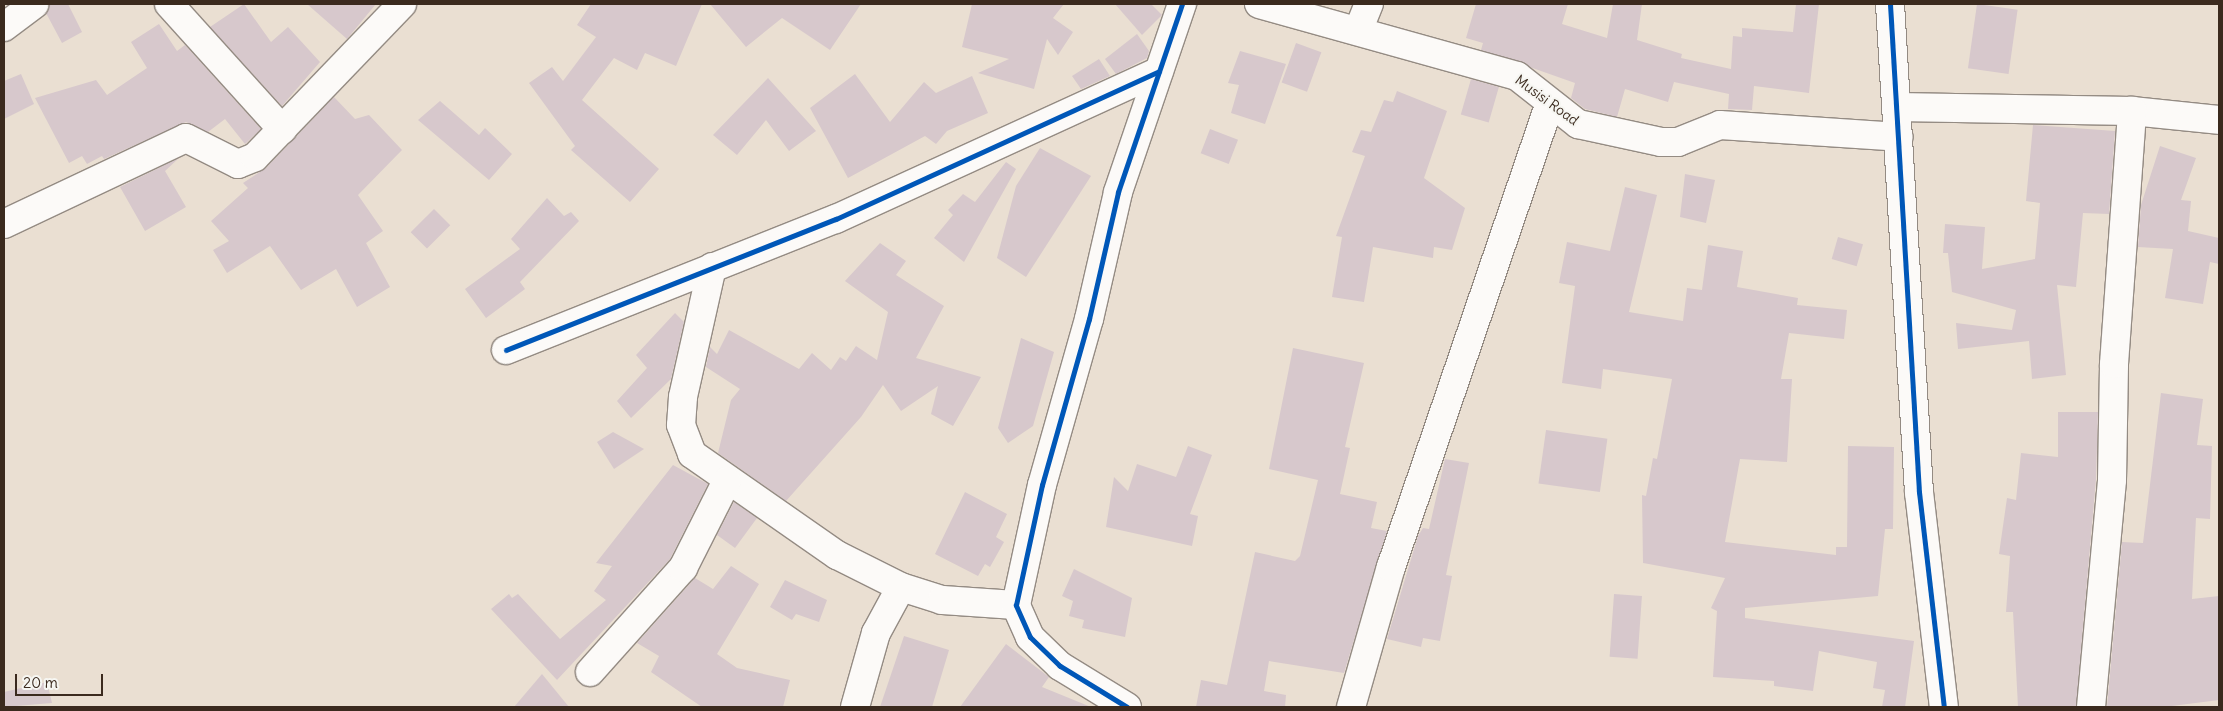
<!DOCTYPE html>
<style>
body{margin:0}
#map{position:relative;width:2223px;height:711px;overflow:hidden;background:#eadfd2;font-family:Delius,sans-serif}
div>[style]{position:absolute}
.building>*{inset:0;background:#d7c8cc;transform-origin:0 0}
.roads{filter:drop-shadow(1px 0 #948b83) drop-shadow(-1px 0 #948b83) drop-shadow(0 1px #948b83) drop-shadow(0 -1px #948b83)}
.minor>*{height:28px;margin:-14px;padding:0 14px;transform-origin:14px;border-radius:14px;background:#fcfaf8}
.cycleway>*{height:5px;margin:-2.5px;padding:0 2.5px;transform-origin:2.5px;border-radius:2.5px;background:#0057b8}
span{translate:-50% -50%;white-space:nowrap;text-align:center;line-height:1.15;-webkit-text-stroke:4px #f6f6f2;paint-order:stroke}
.street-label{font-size:14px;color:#3b2a1e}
.frame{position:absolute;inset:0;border:5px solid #3b2a1e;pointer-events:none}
.scale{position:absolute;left:15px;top:674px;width:88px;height:22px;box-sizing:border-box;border:2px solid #3b2a1e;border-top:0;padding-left:6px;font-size:15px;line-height:18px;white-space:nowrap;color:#3b2a1e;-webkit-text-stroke:4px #f6f6f2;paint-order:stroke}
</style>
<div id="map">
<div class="building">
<div style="clip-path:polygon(49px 4px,68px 4px,82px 32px,62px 43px,46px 13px)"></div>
<div style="clip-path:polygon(244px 4px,271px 42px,288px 27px,320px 62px,282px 106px,210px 27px)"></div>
<div style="clip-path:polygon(307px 4px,376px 4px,347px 39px)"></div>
<div style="clip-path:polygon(591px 4px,702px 4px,676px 66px,645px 53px,637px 70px,614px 58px,582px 100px,659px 169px,630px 202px,571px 150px,575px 146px,529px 83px,552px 67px,563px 81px,596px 37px,577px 25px)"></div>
<div style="clip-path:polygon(710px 4px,861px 4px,830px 50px,782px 18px,746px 47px)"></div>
<div style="clip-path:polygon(972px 4px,1064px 4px,1053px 18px,1073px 32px,1058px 55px,1047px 39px,1034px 89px,978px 73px,1009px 59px,962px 47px)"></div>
<div style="clip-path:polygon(1115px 4px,1151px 4px,1162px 15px,1142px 35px)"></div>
<div style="clip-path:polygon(1476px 4px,1568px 4px,1562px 24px,1607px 38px,1613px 4px,1642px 4px,1637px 40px,1682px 54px,1681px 58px,1731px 69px,1733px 36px,1742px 37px,1742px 28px,1793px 32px,1796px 4px,1819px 4px,1809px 93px,1754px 86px,1752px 110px,1728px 109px,1729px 94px,1674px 82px,1668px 102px,1625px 89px,1617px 117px,1585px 109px,1571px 98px,1575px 83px,1481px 50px,1483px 43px,1466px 38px)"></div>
<div style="left:1977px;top:4px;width:41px;height:65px;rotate:8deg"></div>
<div style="clip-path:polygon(159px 24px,177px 51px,185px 45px,261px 129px,245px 144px,225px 119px,208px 132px,186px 122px,104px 159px,102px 156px,87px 164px,82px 156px,69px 163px,35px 98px,96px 80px,107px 95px,147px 68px,131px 42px)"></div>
<div style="clip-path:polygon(1137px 34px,1149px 51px,1147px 58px,1116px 74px,1105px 59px)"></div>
<div style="left:1296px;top:43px;width:27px;height:42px;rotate:20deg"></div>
<div style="clip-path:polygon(1240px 51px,1286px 64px,1265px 124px,1231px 113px,1239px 85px,1228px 83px)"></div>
<div style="clip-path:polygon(1099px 59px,1110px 76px,1081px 89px,1072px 76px)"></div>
<div style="clip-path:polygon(21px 74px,34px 104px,4px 119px,4px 81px)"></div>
<div style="clip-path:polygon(855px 74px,890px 122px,924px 82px,936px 93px,972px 76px,988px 113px,947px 131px,936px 144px,925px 136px,848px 178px,810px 108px)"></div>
<div style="clip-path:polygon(768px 78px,816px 131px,789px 151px,766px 120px,737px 155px,713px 135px)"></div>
<div style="left:1471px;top:79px;width:29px;height:37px;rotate:16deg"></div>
<div style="clip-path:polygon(1397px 91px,1447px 111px,1424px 178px,1465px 208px,1452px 250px,1434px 247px,1433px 258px,1373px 247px,1364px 302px,1332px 297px,1342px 237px,1336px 236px,1365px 156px,1352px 152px,1361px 130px,1371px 132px,1384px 100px,1393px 102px)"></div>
<div style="clip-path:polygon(334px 97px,355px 119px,369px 115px,402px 150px,358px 195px,383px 231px,366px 243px,390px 287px,357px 307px,336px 269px,301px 290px,270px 246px,227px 273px,213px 250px,229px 241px,211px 221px,248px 188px,243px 183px,266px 168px)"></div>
<div style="clip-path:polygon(440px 101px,479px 135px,485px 128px,512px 154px,489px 180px,418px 120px)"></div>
<div style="clip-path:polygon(2033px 125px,2115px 131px,2109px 214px,2083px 213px,2076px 287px,2057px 285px,2066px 375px,2032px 379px,2029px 341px,1958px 349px,1956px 323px,2012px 330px,2016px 310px,1952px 292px,1948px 253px,1943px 253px,1945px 224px,1985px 227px,1982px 269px,2035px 259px,2040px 203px,2026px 201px)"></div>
<div style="left:1210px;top:129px;width:30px;height:26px;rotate:21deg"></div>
<div style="clip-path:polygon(2160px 146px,2196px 158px,2181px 200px,2191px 201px,2188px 231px,2219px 238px,2219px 264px,2210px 262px,2203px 304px,2165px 298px,2173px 249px,2138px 247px,2141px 205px)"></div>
<div style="clip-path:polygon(1040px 148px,1091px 176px,1026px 277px,997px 258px,1016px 186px)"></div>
<div style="clip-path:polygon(179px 158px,165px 171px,186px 207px,145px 231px,120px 187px)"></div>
<div style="clip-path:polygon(1006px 162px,1016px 169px,964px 262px,934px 238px,953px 215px,948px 210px,963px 194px,975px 202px)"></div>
<div style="clip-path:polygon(1685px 174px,1715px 180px,1706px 223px,1680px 217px)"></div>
<div style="clip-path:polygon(1625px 187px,1657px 195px,1629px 312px,1683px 321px,1687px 288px,1702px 290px,1708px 245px,1743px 251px,1737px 287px,1798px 298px,1797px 305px,1847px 310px,1844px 339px,1789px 333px,1781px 379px,1792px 379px,1787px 462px,1740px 459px,1725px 542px,1836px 555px,1836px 547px,1847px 547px,1848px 446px,1894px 447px,1893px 529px,1885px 529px,1878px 596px,1745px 608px,1745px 618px,1914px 641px,1905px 707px,1882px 707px,1885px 690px,1873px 688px,1877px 662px,1819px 651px,1813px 691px,1774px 686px,1774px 681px,1713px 677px,1717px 611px,1711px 608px,1725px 578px,1643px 563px,1642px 495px,1646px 496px,1653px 458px,1657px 459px,1672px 379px,1603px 369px,1601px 389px,1562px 383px,1575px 286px,1559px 283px,1567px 242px,1610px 251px)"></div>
<div style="clip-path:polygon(547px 198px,564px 216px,571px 212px,579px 221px,520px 282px,525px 289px,486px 318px,465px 289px,520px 249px,511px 239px)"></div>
<div style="left:434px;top:209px;width:23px;height:33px;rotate:45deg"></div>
<div style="left:1838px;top:237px;width:26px;height:23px;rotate:16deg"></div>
<div style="clip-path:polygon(880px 243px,906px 261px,896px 275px,944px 306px,916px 358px,981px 377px,953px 426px,931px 414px,938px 386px,901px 411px,883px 385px,861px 417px,786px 501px,718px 453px,731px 400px,740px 389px,706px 367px,710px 347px,717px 354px,729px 330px,799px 369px,812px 353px,831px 370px,840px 357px,846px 361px,856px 346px,877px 360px,888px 312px,845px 281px)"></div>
<div style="clip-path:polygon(675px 313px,684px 322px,671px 379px,631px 418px,617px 401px,647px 368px,636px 355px)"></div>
<div style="clip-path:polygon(1021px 338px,1054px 352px,1033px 426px,1008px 443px,998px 428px)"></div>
<div style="clip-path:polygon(1293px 348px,1364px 363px,1345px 447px,1350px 448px,1340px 494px,1377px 502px,1371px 528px,1387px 531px,1344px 673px,1269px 661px,1264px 691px,1286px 695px,1285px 707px,1196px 707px,1201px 680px,1227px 685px,1255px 552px,1295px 561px,1300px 556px,1318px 480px,1269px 469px)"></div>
<div style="clip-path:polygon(2161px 393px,2203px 399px,2197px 445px,2212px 446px,2210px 519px,2196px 518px,2192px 599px,2219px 596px,2219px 700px,2164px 707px,2107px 707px,2122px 542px,2143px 543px)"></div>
<div style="clip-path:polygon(2058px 412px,2098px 412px,2096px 479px,2076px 707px,2018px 707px,2013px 612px,2006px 612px,2010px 556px,1999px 554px,2007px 498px,2016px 500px,2021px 453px,2058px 457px)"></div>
<div style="left:1546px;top:430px;width:62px;height:54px;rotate:8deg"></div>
<div style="clip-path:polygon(613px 432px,644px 449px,614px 469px,597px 442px)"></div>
<div style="clip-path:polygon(1188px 446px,1212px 455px,1190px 514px,1198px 516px,1192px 546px,1106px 527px,1114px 477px,1128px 491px,1137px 464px,1176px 477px)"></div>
<div style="clip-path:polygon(1445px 459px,1469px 463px,1446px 575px,1452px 576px,1440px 641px,1423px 638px,1421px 647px,1387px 639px,1418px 536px,1423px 528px,1429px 529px)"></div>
<div style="clip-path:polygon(673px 465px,708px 484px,670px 559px,557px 680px,491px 609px,509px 594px,512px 598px,518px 594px,560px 639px,606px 600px,594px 591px,612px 566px,596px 563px)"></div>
<div style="clip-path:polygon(965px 492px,1007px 514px,996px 537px,1004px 542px,990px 567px,985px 564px,978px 576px,935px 554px)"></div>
<div style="clip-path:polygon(734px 502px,757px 518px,735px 548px,717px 535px)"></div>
<div style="clip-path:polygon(731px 566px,759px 584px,717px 654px,737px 668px,790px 680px,783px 707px,702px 707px,651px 672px,659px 656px,637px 643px,695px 578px,713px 589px)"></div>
<div style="clip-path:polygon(1074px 569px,1132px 598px,1125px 637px,1082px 628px,1084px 620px,1069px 616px,1073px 601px,1062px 596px)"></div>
<div style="clip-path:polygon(785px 580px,827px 600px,819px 622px,796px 614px,792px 620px,770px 607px)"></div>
<div style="left:1614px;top:594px;width:28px;height:63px;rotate:4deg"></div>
<div style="clip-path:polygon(904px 636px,949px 650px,932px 707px,880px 707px)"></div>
<div style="clip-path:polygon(1006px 644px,1049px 677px,1042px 687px,1091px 707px,960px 707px)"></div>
<div style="clip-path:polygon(542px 674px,569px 707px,514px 707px)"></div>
<div style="clip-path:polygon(47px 682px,52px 703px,4px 707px,4px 692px)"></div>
</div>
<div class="roads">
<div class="minor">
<div style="left:169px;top:4px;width:169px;rotate:47.9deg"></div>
<div style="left:1259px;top:4px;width:268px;rotate:15.6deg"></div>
<div style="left:1517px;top:76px;width:78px;rotate:38.2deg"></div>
<div style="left:1578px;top:124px;width:85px;rotate:12.2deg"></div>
<div style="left:1661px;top:142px;width:17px"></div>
<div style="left:1678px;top:142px;width:45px;rotate:-22deg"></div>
<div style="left:1720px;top:125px;width:179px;rotate:3.8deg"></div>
<div style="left:1890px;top:4px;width:489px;rotate:86.6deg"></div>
<div style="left:1919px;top:492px;width:216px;rotate:83.4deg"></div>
<div style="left:4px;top:27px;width:38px;rotate:-37deg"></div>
<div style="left:1358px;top:31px;width:29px;rotate:-68deg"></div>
<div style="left:1897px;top:107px;width:235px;rotate:1deg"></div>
<div style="left:2132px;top:111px;width:87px;rotate:5.9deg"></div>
<div style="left:4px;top:224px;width:201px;rotate:-25.3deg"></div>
<div style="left:186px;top:138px;width:58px;rotate:26.6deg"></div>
<div style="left:238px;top:164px;width:18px;rotate:-22deg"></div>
<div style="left:255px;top:157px;width:212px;rotate:-46.1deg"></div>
<div style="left:712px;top:267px;width:133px;rotate:102.6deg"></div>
<div style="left:683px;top:397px;width:28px;rotate:94deg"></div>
<div style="left:681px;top:425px;width:31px;rotate:69deg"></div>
<div style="left:692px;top:454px;width:177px;rotate:34.9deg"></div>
<div style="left:837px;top:555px;width:72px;rotate:26.6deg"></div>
<div style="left:901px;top:587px;width:43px;rotate:17.6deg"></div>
<div style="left:942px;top:600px;width:74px;rotate:3.9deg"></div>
<div style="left:506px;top:350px;width:355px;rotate:-21.7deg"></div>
<div style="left:836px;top:219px;width:355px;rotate:-24.6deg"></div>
<div style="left:590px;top:672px;width:140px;rotate:-48.2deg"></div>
<div style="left:683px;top:568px;width:97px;rotate:-63.2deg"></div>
<div style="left:855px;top:707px;width:77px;rotate:-74.2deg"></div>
<div style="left:876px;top:633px;width:52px;rotate:-61.5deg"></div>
<div style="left:1127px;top:707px;width:79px;rotate:-148.5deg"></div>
<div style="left:1060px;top:666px;width:42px;rotate:-136deg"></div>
<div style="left:1030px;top:637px;width:35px;rotate:-114deg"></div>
<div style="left:1016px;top:605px;width:123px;rotate:-77.8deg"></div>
<div style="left:1042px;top:485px;width:173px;rotate:-74.2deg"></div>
<div style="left:1089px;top:319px;width:130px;rotate:-77.1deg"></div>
<div style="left:1118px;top:192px;width:199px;rotate:-71.2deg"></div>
<div style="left:1351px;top:707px;width:146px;rotate:-74.1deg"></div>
<div style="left:1391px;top:567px;width:490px;rotate:-71.1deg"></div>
<div style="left:2091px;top:707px;width:228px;rotate:-84.7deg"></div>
<div style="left:2112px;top:480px;width:116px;rotate:-89deg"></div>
<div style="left:2114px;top:364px;width:254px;rotate:-85.9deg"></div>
</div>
</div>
<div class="cycleway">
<div style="left:1890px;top:4px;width:489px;rotate:86.6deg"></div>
<div style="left:1919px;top:492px;width:216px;rotate:83.4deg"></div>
<div style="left:506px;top:350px;width:355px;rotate:-21.7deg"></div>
<div style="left:836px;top:219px;width:355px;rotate:-24.6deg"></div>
<div style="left:1127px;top:707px;width:79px;rotate:-148.5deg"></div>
<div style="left:1060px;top:666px;width:42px;rotate:-136deg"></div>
<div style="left:1030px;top:637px;width:35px;rotate:-114deg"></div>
<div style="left:1016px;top:605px;width:123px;rotate:-77.8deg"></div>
<div style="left:1042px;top:485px;width:173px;rotate:-74.2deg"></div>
<div style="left:1089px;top:319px;width:130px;rotate:-77.1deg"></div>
<div style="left:1118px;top:192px;width:199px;rotate:-71.2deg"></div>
</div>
<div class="street-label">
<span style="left:1547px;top:100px;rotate:36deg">Musisi Road</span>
</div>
<div class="frame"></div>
<div class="scale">20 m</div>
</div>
